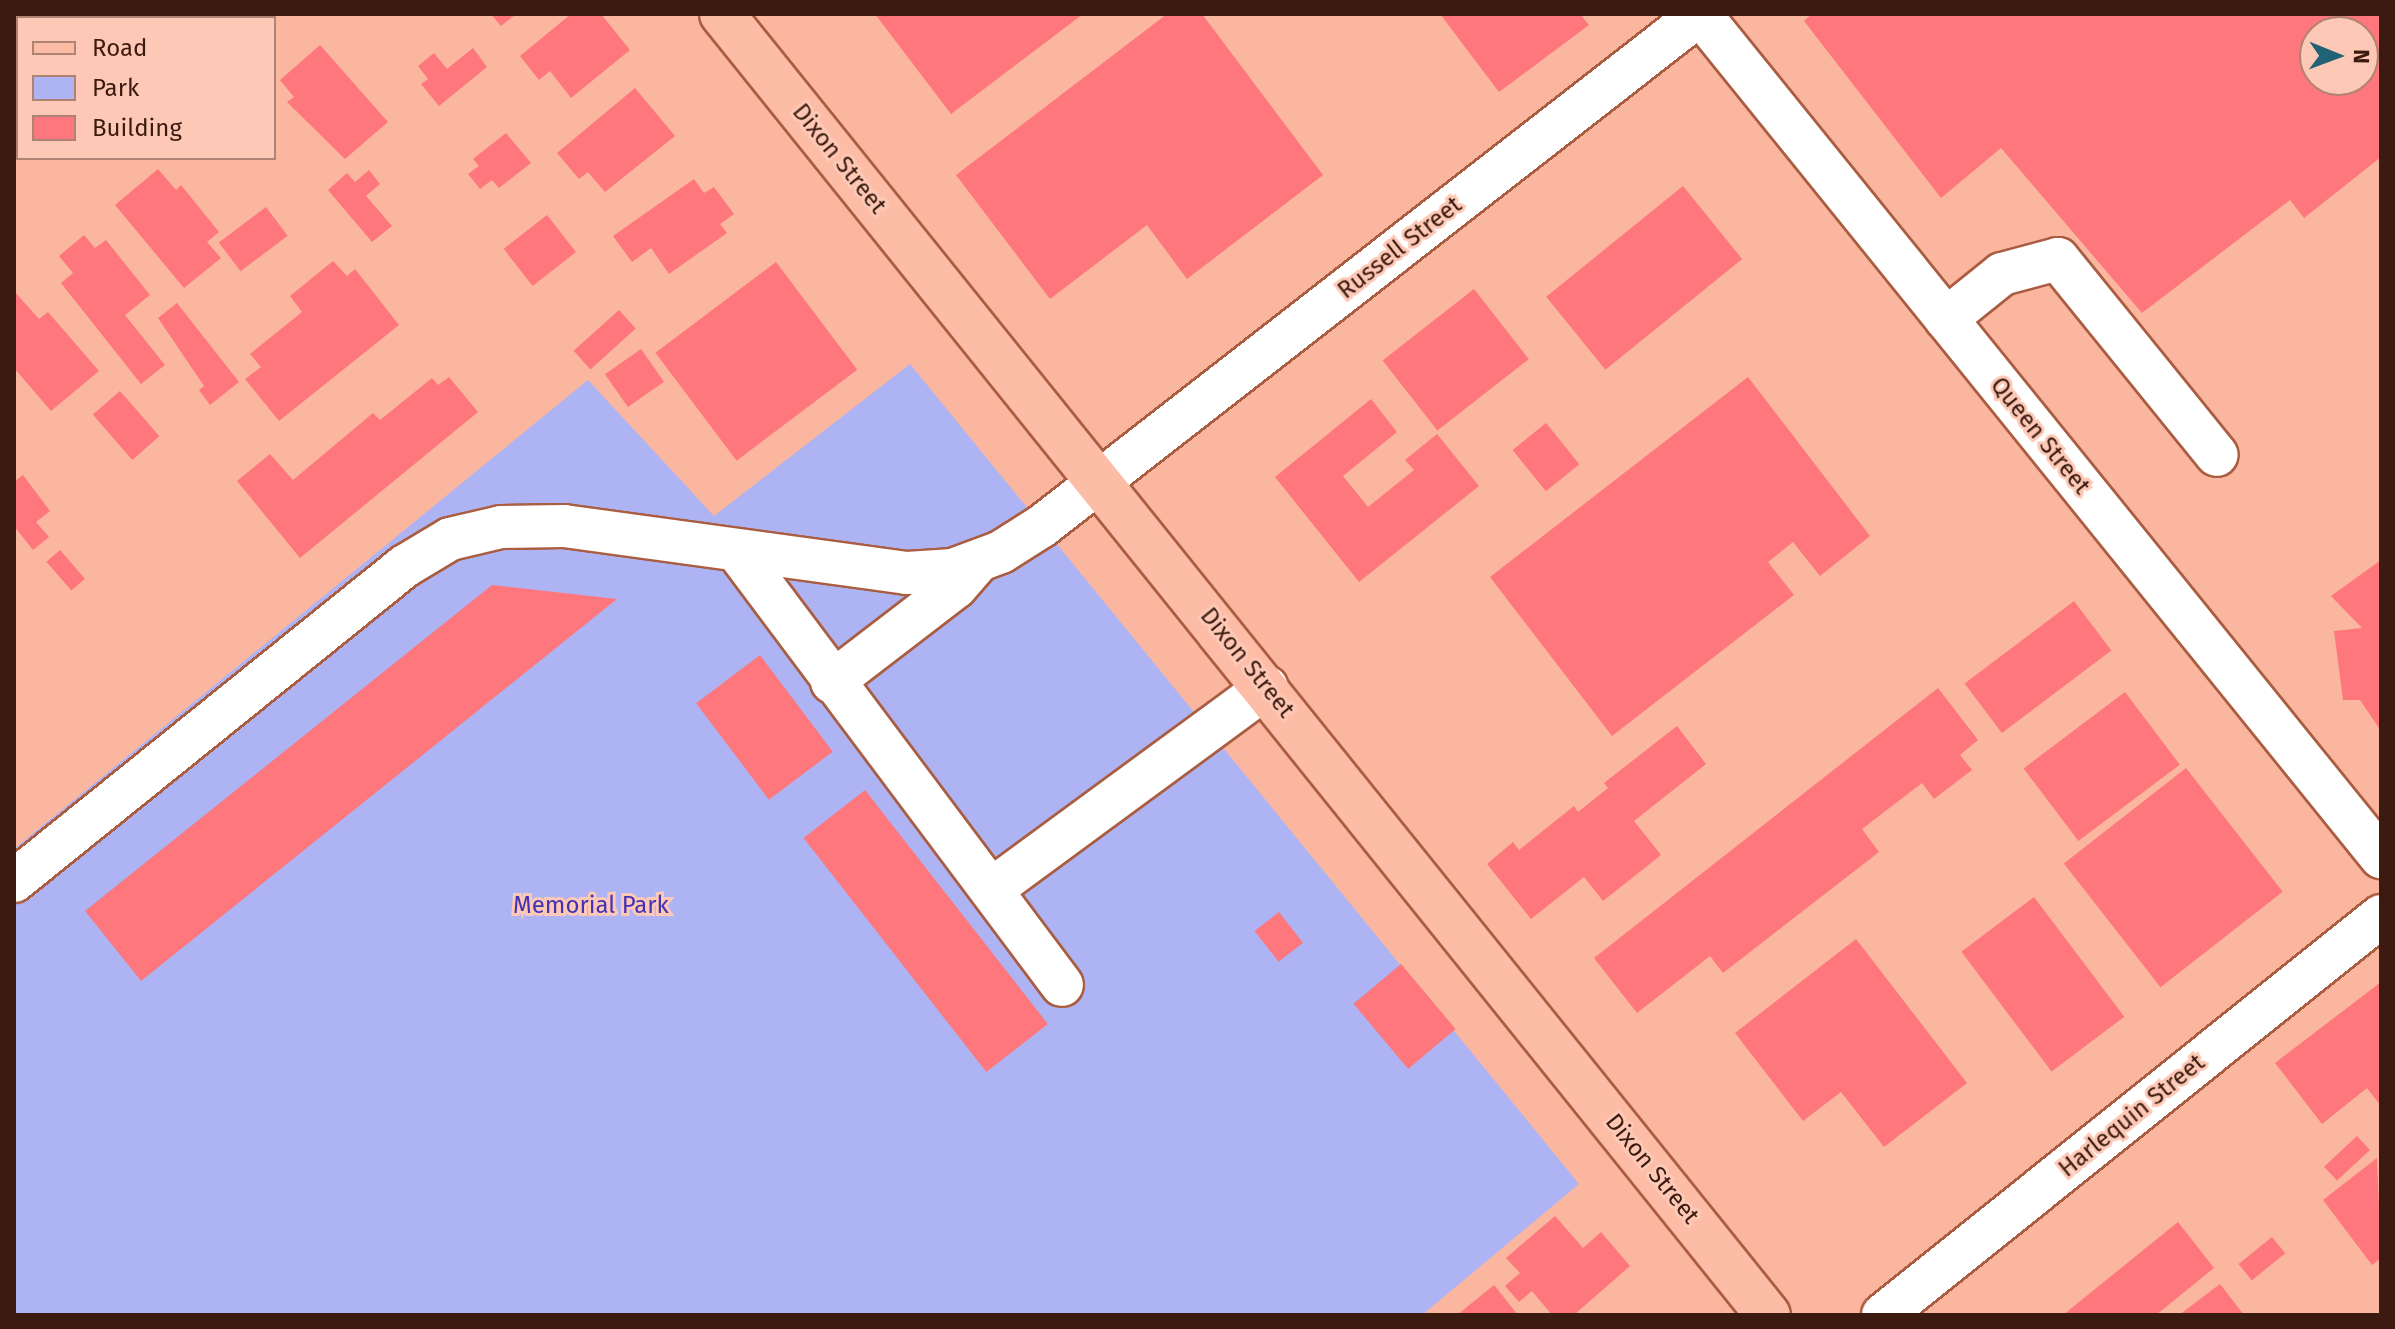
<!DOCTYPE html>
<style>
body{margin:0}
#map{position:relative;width:2395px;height:1329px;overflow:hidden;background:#fbb69f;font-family:"Fira Sans",sans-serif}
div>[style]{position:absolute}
.green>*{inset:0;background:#aeb4f3}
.building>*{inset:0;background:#fd777c;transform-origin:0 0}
.roads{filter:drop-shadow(2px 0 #aa5d41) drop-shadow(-2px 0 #aa5d41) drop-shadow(0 2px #aa5d41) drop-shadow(0 -2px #aa5d41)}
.minor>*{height:42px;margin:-21px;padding:0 21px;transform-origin:21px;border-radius:21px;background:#fff}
.major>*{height:44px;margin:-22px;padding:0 22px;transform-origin:22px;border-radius:22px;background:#fcbca6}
span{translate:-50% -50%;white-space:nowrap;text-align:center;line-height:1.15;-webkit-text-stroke:6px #fdc8b6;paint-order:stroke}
.street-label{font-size:24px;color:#3b1b0f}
.park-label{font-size:24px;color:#4333b4}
.frame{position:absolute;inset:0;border:16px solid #3b1b0f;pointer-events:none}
.legend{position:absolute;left:16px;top:16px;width:260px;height:144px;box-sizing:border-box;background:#fdc8b6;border:2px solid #af8373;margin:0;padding:10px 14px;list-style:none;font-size:24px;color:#3b1b0f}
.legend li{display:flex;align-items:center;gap:16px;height:40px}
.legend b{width:40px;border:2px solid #af8373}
.north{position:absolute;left:2299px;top:16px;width:80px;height:80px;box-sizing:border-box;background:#fdc8b6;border:2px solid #af8373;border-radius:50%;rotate:91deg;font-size:22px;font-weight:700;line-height:32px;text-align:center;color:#3b1b0f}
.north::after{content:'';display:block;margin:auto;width:28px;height:36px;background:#206376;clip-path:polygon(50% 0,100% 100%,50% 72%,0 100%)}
</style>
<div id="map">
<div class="green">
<div style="clip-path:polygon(910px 364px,1579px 1184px,1422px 1315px,14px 1315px,14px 849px,588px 380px,714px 516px)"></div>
</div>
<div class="building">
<div style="clip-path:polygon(491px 14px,516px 14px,501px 26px)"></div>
<div style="clip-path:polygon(571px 14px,601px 14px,630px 50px,571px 98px,550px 71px,539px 80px,520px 56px)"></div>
<div style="clip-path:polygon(875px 14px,1083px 14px,951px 114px)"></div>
<div style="clip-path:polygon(1167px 14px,1202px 14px,1323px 175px,1187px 279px,1147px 225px,1050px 299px,956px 175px)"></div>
<div style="clip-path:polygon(1440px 14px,1580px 14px,1589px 25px,1499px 92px)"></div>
<div style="clip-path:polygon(evenodd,1812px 14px,2381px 14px,2381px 157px,2304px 218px,2290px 200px,2142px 313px,2001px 148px,1941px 198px,1804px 21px,1812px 14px,2315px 32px,2363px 32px,2363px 80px,2315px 80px,2315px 32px)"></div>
<div style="clip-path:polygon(320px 45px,388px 122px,345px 159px,287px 102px,294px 97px,280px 80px)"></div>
<div style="clip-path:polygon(473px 48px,487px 67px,439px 106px,421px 84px,428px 79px,418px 66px,434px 53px,447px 69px)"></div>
<div style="clip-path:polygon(635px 88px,675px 136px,605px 192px,588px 172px,579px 179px,557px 153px)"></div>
<div style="clip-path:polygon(506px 133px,531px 163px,499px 188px,492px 180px,480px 189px,468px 174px,479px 166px,473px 159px)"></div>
<div style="clip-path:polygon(158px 169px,176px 190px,181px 185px,219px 232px,207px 242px,221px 258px,184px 288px,115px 205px)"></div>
<div style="clip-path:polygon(369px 170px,380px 184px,366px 196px,392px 226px,372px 242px,328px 190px,347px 173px,355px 182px)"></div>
<div style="clip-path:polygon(694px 179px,704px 193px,714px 187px,734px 214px,720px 224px,727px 233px,669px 274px,651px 248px,632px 262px,613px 236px)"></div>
<div style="left:1683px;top:186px;width:94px;height:176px;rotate:51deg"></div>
<div style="left:266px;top:207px;width:36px;height:59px;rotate:53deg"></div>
<div style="left:547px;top:215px;width:47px;height:55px;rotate:52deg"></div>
<div style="clip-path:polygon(84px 235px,95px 248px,106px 240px,150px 295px,125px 315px,165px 365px,141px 384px,61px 283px,73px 273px,59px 256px)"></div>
<div style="clip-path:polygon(333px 261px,347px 276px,355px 269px,399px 325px,279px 421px,245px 379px,261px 367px,250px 354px,302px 312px,290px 296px)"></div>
<div style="left:776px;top:262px;width:135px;height:151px;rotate:53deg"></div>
<div style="left:1474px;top:289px;width:89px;height:116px;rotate:52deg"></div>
<div style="clip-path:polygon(14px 291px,39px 319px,48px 312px,99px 371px,51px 411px,14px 368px)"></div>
<div style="clip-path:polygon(177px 303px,239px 382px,210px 405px,199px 390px,204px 386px,158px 318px)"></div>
<div style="left:619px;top:310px;width:25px;height:61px;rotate:48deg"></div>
<div style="left:641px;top:349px;width:40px;height:44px;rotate:55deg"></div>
<div style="clip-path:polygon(449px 377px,478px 412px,300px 558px,237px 481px,270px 454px,293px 480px,373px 413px,380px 420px,432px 378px,438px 385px)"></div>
<div style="clip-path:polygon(1748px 377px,1870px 536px,1820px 576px,1793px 542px,1768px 562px,1794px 595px,1612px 736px,1490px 577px)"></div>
<div style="left:120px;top:391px;width:60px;height:36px;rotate:49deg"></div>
<div style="clip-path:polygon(1371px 399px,1397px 432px,1343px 476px,1368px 507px,1414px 470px,1405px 460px,1437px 434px,1479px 486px,1359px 582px,1275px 477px)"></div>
<div style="left:1546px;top:423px;width:53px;height:43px;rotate:51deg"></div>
<div style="clip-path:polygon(23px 475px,50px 511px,36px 522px,49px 537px,33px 550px,14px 526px,14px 482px)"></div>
<div style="left:60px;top:550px;width:38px;height:18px;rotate:49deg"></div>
<div style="clip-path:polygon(2381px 560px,2381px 731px,2360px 700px,2343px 700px,2334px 631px,2362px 628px,2331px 596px)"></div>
<div style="clip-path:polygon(492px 585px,617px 599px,141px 981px,85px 911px)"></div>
<div style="left:2074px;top:601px;width:62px;height:137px;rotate:53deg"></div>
<div style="left:760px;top:655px;width:121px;height:80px;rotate:53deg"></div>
<div style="clip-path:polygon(1938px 688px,1978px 740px,1960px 755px,1972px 770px,1934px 799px,1922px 783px,1862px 829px,1879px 852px,1723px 973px,1710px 956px,1637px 1013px,1594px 958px)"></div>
<div style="left:2125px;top:692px;width:91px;height:127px;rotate:53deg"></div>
<div style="clip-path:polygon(1677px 726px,1706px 764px,1634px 821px,1661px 855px,1603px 901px,1584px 877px,1531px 919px,1487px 864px,1513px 842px,1519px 850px,1574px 806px,1578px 812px,1608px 788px,1604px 783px)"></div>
<div style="left:2186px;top:768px;width:157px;height:155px;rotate:52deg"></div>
<div style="left:865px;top:790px;width:297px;height:78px;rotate:52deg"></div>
<div style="left:2034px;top:897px;width:150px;height:91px;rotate:53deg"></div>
<div style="left:1279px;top:912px;width:39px;height:31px;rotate:52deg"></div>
<div style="clip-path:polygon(1856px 939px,1967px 1083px,1884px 1147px,1841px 1092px,1803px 1121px,1735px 1033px)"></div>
<div style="left:1401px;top:964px;width:85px;height:62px;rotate:50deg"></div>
<div style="clip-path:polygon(2381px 982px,2381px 1106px,2367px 1088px,2322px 1124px,2275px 1063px)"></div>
<div style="left:2357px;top:1136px;width:19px;height:45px;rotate:47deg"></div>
<div style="clip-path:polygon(2377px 1158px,2381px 1258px,2372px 1265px,2323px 1200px)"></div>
<div style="clip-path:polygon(1555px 1216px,1583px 1248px,1601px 1232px,1630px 1266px,1574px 1315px,1552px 1315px,1532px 1291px,1519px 1302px,1505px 1286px,1520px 1273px,1506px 1258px)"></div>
<div style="clip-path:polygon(2178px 1222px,2214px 1268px,2156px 1315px,2063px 1315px)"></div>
<div style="left:2272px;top:1237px;width:21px;height:43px;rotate:51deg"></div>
<div style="clip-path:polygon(2220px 1284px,2244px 1315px,2179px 1315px)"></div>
<div style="clip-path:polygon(1494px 1285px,1518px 1315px,1457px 1315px)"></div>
</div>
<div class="roads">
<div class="minor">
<div style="left:1700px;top:14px;width:1084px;rotate:51.07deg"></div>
<div style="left:132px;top:18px;width:6px;rotate:-39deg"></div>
<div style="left:14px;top:112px;width:5px;rotate:-37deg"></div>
<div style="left:1946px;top:319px;width:72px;rotate:-38.8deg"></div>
<div style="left:2002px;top:274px;width:58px;rotate:-15deg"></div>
<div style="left:2058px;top:259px;width:252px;rotate:51deg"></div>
<div style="left:737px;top:551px;width:542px;rotate:53.17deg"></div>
<div style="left:832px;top:682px;width:156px;rotate:-37.5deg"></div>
<div style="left:956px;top:587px;width:35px;rotate:-49deg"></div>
<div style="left:14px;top:881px;width:502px;rotate:-38.86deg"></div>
<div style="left:405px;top:566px;width:52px;rotate:-31deg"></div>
<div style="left:450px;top:539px;width:52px;rotate:-13.2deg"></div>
<div style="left:501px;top:527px;width:63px;rotate:-0.9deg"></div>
<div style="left:564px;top:526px;width:346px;rotate:7.8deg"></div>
<div style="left:907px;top:573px;width:46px;rotate:-3.7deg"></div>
<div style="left:953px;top:570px;width:51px;rotate:-20.6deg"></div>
<div style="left:1001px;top:552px;width:49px;rotate:-32.4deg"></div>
<div style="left:1042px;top:526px;width:834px;rotate:-37.89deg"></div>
<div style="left:992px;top:889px;width:341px;rotate:-36.3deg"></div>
<div style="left:1883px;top:1315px;width:638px;rotate:-38.7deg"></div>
</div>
<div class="major">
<div style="left:722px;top:14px;width:1669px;rotate:51.2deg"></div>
</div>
</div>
<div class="street-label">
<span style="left:839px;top:159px;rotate:51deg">Dixon Street</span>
<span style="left:1400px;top:248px;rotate:-38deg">Russell Street</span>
<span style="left:2040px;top:436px;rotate:51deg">Queen Street</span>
<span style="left:1247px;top:663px;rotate:51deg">Dixon Street</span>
<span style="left:2132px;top:1116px;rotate:-39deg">Harlequin Street</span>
<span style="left:1652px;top:1169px;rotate:51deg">Dixon Street</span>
</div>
<div class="park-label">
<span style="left:591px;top:906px">Memorial Park</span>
</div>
<div class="frame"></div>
<ul class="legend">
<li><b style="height:10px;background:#fcbca6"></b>Road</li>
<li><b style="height:22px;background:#aeb4f3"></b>Park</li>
<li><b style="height:22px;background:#fd777c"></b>Building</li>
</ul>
<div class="north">N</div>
</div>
